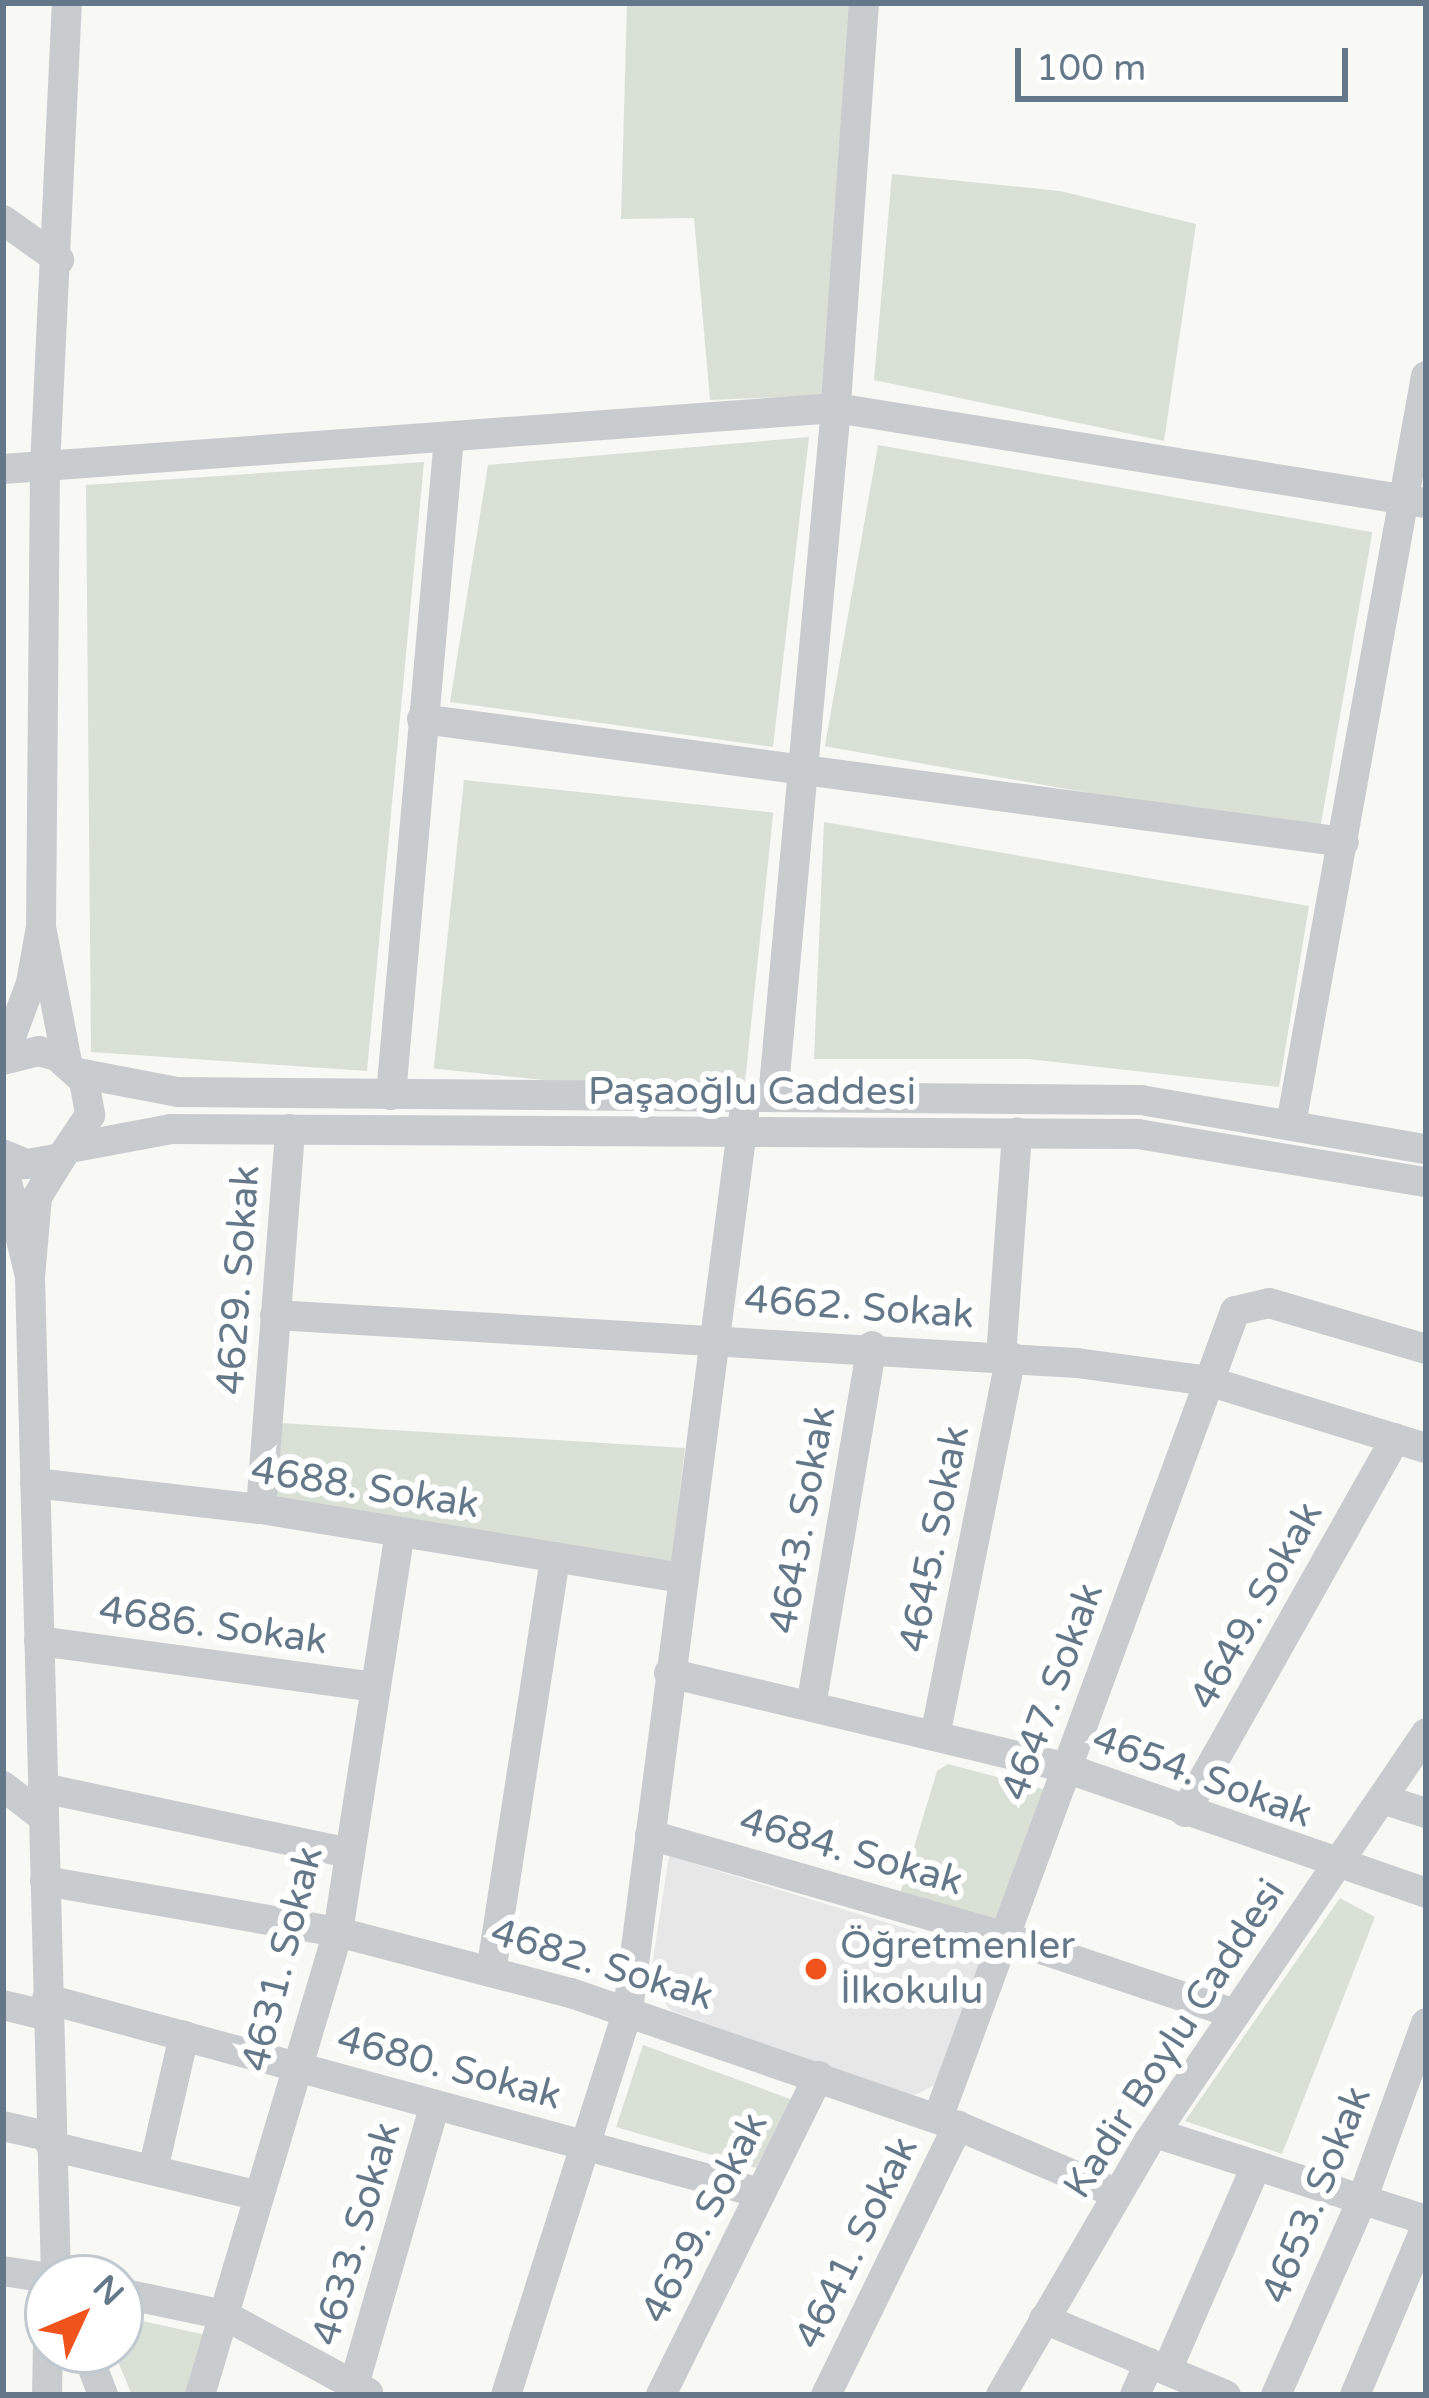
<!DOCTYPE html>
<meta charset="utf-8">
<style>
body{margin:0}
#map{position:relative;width:1429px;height:2398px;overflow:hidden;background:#f8f8f5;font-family:"Varela Round",sans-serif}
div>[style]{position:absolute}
.built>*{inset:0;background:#e6e7e6}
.green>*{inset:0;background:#d9e1d6;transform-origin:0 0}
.minor>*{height:30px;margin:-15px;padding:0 15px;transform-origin:15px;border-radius:15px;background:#c8cccf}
.dots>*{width:33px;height:33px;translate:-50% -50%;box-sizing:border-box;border:6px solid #fff;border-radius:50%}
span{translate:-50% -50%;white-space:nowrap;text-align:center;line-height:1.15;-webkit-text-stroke:12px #fff;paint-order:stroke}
.street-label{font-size:39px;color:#657889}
.poi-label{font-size:39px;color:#657889}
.left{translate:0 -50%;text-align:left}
.frame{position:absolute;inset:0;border:6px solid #657889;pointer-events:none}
.north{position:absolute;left:24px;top:2254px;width:120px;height:120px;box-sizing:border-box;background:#fff;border:3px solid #c1c9d0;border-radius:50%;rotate:46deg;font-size:33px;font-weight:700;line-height:48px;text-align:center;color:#657889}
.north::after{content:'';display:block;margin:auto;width:42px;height:54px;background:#f1531d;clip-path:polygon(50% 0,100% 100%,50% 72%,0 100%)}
.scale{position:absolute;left:1015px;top:48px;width:333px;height:54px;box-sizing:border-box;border:6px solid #657889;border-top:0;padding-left:15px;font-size:36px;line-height:42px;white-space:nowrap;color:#657889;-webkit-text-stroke:9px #fff;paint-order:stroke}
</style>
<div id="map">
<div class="built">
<div style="clip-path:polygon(669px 1856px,986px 1953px,935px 2085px,915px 2095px,891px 2089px,672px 2011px,649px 1985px)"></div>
</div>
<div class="green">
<div style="clip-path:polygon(627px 3px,851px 3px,825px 395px,710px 400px,694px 218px,621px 219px)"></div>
<div style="clip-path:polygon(892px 174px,1060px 191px,1196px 224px,1164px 441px,874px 380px)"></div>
<div style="clip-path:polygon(809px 437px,773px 747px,450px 702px,488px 465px)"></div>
<div style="left:878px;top:445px;width:502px;height:306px;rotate:10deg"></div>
<div style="clip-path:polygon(424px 462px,367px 1071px,91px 1052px,86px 485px)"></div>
<div style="left:464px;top:780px;width:311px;height:290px;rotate:6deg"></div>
<div style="clip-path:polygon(824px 822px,1309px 906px,1279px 1087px,1028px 1059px,814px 1059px)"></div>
<div style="clip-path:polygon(280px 1423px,685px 1448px,671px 1566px,276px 1501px)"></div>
<div style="clip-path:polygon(948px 1764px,1046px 1790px,997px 1922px,899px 1897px,937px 1771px)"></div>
<div style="clip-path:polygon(1340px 1898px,1375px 1917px,1282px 2154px,1185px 2121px)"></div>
<div style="clip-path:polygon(643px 2045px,793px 2100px,756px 2168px,616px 2127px)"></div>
<div style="clip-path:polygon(120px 2316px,206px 2335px,199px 2395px,132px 2395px,113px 2350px,120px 2350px)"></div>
</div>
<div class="minor">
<div style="left:864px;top:3px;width:406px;rotate:94deg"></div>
<div style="left:836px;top:408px;width:598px;rotate:9.15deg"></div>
<div style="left:3px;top:220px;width:69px;rotate:35.5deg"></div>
<div style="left:3px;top:469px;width:835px;rotate:-4.19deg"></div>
<div style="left:836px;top:408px;width:692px;rotate:95.22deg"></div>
<div style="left:422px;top:719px;width:930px;rotate:7.6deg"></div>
<div style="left:41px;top:927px;width:460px;rotate:-89.5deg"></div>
<div style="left:45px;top:467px;width:465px;rotate:-87.3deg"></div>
<div style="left:3px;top:1058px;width:80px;rotate:-69.5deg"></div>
<div style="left:31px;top:983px;width:57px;rotate:-79.9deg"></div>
<div style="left:41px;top:927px;width:137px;rotate:79.1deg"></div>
<div style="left:3px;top:1060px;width:37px;rotate:-14deg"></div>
<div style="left:39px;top:1051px;width:19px;rotate:16deg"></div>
<div style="left:57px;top:1056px;width:36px;rotate:42deg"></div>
<div style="left:84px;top:1080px;width:36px;rotate:80deg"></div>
<div style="left:90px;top:1115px;width:52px;rotate:124deg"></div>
<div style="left:61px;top:1158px;width:36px;rotate:170deg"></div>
<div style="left:26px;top:1164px;width:25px;rotate:-157deg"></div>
<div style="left:78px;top:1073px;width:102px;rotate:10.8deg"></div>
<div style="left:178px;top:1092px;width:963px;rotate:0.48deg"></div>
<div style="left:1141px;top:1100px;width:289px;rotate:9.8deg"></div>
<div style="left:391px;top:1095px;width:661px;rotate:-84.96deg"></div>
<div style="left:1291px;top:1124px;width:760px;rotate:-79.77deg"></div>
<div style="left:75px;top:1147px;width:98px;rotate:-10.6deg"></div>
<div style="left:171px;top:1129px;width:967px;rotate:0.3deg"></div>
<div style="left:1138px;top:1134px;width:292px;rotate:9.5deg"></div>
<div style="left:3px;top:1165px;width:115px;rotate:76.4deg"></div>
<div style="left:30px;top:1277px;width:80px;rotate:-85deg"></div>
<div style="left:37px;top:1197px;width:46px;rotate:-58.4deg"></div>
<div style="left:30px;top:1277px;width:1001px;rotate:88.51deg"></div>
<div style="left:275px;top:1315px;width:803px;rotate:3.43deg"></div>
<div style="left:1077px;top:1363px;width:132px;rotate:7.8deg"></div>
<div style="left:1208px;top:1381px;width:228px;rotate:17.1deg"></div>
<div style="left:1001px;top:1357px;width:225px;rotate:-85.9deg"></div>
<div style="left:35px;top:1483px;width:227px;rotate:6.6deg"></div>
<div style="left:261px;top:1509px;width:426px;rotate:9.3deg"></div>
<div style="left:261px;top:1509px;width:381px;rotate:-85.6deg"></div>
<div style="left:39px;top:1641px;width:340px;rotate:7.8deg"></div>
<div style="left:669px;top:1673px;width:402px;rotate:13.4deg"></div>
<div style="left:1060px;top:1766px;width:387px;rotate:19.1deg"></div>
<div style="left:811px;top:1706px;width:365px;rotate:-80.4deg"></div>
<div style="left:935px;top:1736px;width:387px;rotate:-78.7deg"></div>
<div style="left:3px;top:1786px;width:51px;rotate:37.8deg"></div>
<div style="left:43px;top:1788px;width:314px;rotate:12deg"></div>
<div style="left:1382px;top:1799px;width:46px;rotate:17.7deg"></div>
<div style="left:1185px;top:1812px;width:429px;rotate:-60.6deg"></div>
<div style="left:650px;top:1835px;width:369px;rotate:16deg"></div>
<div style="left:1005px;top:1937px;width:243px;rotate:18.5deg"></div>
<div style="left:45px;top:1881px;width:297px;rotate:9.9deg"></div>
<div style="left:338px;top:1932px;width:241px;rotate:14.7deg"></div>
<div style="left:571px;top:1993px;width:409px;rotate:19deg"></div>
<div style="left:958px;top:2126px;width:172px;rotate:23deg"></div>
<div style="left:491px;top:1972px;width:420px;rotate:-81.2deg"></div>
<div style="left:47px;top:1999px;width:739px;rotate:15.22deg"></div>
<div style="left:3px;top:2005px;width:46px;rotate:13.7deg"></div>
<div style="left:938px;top:2118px;width:860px;rotate:-69.79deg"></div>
<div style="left:1235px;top:1311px;width:35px;rotate:-13deg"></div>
<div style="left:1269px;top:1303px;width:164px;rotate:16.3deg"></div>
<div style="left:3px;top:2126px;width:49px;rotate:12.9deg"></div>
<div style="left:1155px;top:2133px;width:285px;rotate:17.8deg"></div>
<div style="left:51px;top:2146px;width:214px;rotate:13.5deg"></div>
<div style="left:153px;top:2170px;width:138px;rotate:-77deg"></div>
<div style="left:3px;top:2271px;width:47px;rotate:8.7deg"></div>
<div style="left:120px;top:2293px;width:106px;rotate:11.9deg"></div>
<div style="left:224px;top:2315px;width:164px;rotate:28.4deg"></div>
<div style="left:1044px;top:2319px;width:197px;rotate:22.7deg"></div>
<div style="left:86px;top:2350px;width:48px;rotate:69.3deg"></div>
<div style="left:1167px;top:2370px;width:223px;rotate:-66.4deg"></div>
<div style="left:354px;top:2385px;width:291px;rotate:-73.9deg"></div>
<div style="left:47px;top:2395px;width:53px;rotate:-88.9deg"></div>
<div style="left:200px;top:2395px;width:483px;rotate:-73.4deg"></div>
<div style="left:338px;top:1932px;width:405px;rotate:-81.2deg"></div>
<div style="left:506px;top:2395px;width:404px;rotate:-72.4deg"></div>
<div style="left:628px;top:2010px;width:903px;rotate:-82.62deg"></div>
<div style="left:661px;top:2395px;width:356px;rotate:-63.7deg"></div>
<div style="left:826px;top:2395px;width:300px;rotate:-63.9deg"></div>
<div style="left:1001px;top:2395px;width:294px;rotate:-59.8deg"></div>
<div style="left:1149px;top:2141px;width:493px;rotate:-55.8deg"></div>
<div style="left:1135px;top:2395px;width:35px;rotate:-66deg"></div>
<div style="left:1276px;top:2395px;width:213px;rotate:-66.2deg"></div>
<div style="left:1362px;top:2200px;width:188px;rotate:-70.1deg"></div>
<div style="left:1355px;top:2395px;width:182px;rotate:-67.1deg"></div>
</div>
<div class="dots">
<div style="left:816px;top:1969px;background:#f1531d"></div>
</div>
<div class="street-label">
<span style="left:752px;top:1092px">Paşaoğlu Caddesi</span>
<span style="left:239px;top:1280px;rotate:-86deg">4629. Sokak</span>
<span style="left:859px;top:1308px;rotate:4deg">4662. Sokak</span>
<span style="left:365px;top:1488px;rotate:9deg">4688. Sokak</span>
<span style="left:803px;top:1520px;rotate:-80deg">4643. Sokak</span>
<span style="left:935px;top:1539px;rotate:-79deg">4645. Sokak</span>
<span style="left:1257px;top:1606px;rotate:-61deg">4649. Sokak</span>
<span style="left:213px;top:1626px;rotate:8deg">4686. Sokak</span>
<span style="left:1053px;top:1692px;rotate:-70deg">4647. Sokak</span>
<span style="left:1202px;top:1777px;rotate:20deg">4654. Sokak</span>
<span style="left:851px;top:1852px;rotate:16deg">4684. Sokak</span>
<span style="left:283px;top:1959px;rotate:-76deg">4631. Sokak</span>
<span style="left:602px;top:1965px;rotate:17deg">4682. Sokak</span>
<span style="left:1175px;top:2039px;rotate:-57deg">Kadir Boylu Caddesi</span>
<span style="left:449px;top:2068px;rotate:15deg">4680. Sokak</span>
<span style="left:1317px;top:2195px;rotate:-68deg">4653. Sokak</span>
<span style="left:705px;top:2218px;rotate:-63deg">4639. Sokak</span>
<span style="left:357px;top:2234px;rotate:-74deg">4633. Sokak</span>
<span style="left:857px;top:2243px;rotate:-64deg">4641. Sokak</span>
</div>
<div class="poi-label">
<span class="left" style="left:840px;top:1969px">Öğretmenler<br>İlkokulu</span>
</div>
<div class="frame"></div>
<div class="north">N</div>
<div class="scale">100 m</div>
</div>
